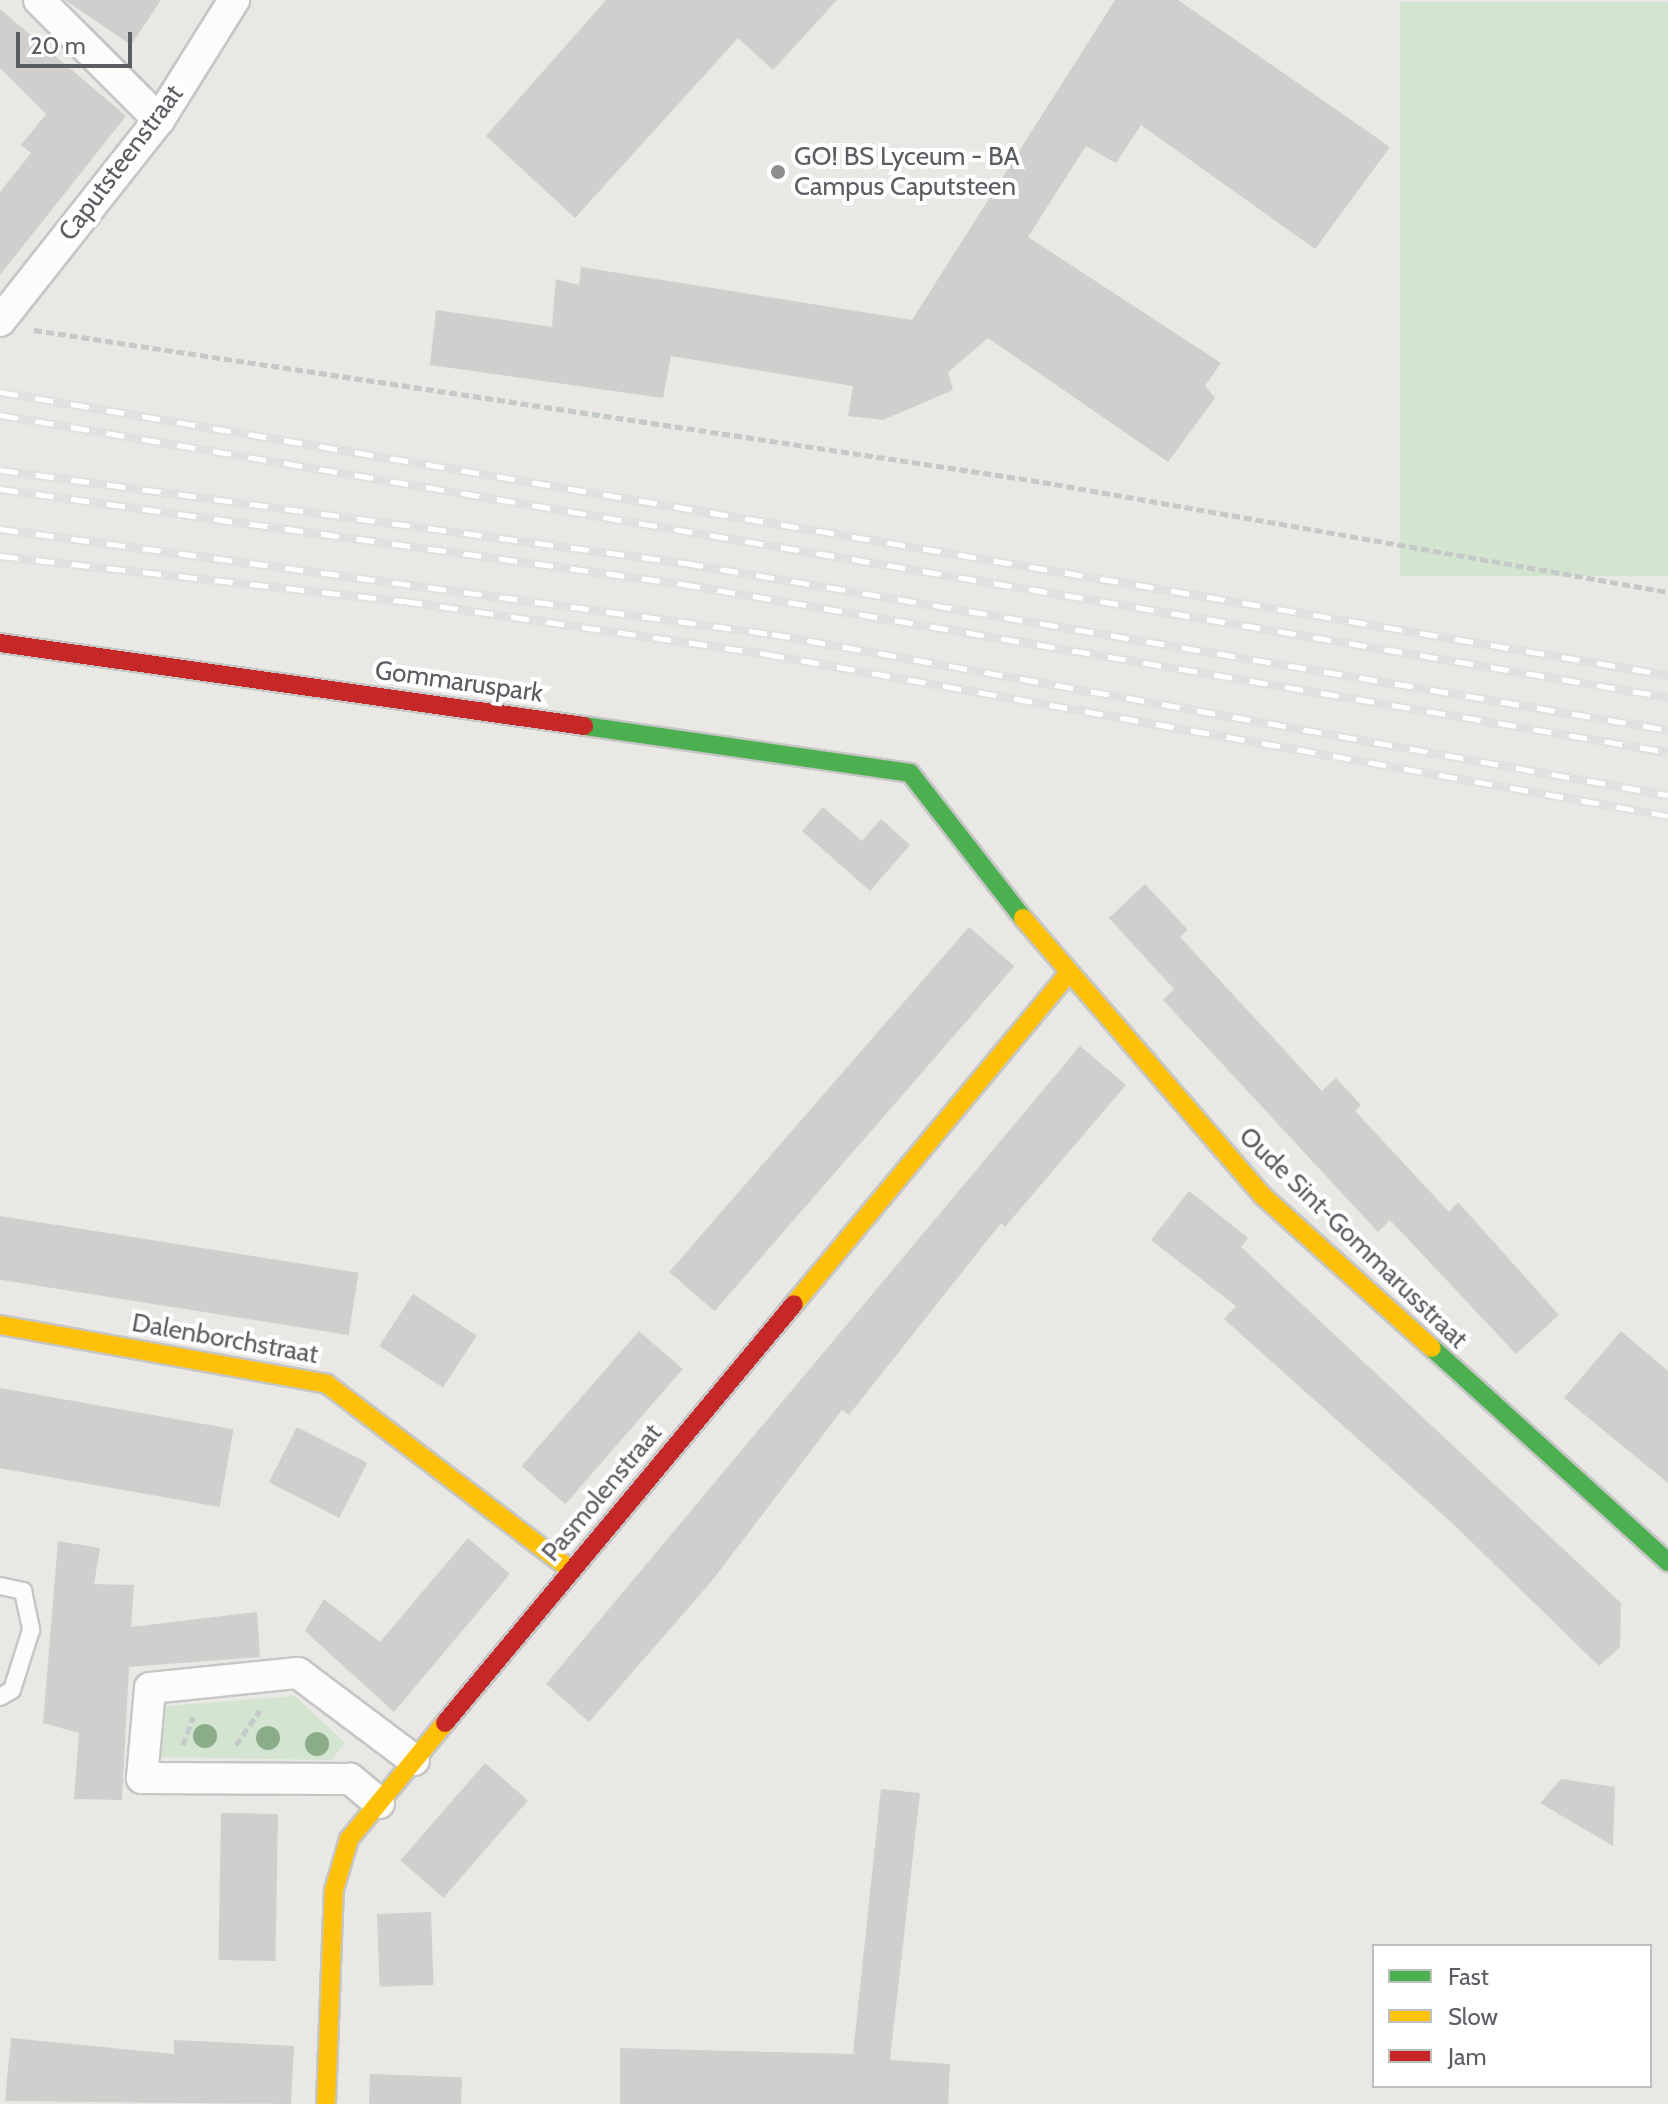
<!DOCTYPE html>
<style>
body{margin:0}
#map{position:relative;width:1668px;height:2104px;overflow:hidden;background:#e9e8e4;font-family:Cabin,sans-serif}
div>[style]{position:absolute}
.green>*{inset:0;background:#d3e4d1;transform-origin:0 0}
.building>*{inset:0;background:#d0cfcd;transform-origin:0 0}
.path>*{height:5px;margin-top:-2.5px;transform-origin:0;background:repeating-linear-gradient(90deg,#c5c9c7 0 8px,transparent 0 12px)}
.roads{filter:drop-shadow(2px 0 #c6c6c6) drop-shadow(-2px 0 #c6c6c6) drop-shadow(0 2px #c6c6c6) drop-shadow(0 -2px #c6c6c6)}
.lane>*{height:16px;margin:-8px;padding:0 8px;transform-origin:8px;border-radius:8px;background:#fcfcfb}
.street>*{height:30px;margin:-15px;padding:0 15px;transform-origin:15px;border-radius:15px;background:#fcfcfb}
.fast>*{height:18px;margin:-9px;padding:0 9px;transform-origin:9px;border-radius:9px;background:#4caf50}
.slow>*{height:18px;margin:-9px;padding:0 9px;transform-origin:9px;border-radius:9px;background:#ffc107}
.jam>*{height:18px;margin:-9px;padding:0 9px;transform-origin:9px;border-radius:9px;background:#c62828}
.rail>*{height:9px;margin-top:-4.5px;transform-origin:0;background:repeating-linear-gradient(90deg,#fff 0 18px,#e0e1e1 0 36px);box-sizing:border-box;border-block:2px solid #e0e1e1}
.trees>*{width:24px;height:24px;margin:-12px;border-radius:50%;background:#8bad8a}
.dots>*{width:22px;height:22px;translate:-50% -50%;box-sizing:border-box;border:4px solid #fff;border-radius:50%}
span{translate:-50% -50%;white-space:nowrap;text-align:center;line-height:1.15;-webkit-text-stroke:8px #fff;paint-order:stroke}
.poi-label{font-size:26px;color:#5a5d61}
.left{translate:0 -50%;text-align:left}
.street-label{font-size:26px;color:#5a5d61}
.legend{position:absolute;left:1372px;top:1944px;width:280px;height:144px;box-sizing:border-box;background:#fff;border:2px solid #bdbec0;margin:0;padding:10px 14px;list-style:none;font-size:24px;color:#5a5d61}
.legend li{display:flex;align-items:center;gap:16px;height:40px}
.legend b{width:40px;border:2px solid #bdbec0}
.scale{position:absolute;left:16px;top:32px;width:116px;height:36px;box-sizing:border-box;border:4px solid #5a5d61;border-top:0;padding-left:10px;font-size:24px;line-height:28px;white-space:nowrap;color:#5a5d61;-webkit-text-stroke:6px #fff;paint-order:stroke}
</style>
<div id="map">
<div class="green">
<div style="left:1668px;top:2px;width:574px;height:268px;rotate:90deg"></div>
<div style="clip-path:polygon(295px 1696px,345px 1743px,332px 1760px,158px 1757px,166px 1706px)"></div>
</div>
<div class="building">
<div style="clip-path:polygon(65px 0,161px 0,131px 45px)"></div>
<div style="clip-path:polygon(606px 0,837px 0,773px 70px,738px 38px,575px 218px,486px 136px)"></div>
<div style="clip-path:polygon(1115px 0,1178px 0,1390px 147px,1315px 249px,1141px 125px,1116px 163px,1086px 146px,1028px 237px,1221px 363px,1205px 386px,1215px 398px,1168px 462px,988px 338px,948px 372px,953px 390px,883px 420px,848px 416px,853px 386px,671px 356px,663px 398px,430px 365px,436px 310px,552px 327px,556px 279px,579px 285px,581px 267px,912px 320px)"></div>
<div style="clip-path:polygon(0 9px,126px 116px,0 275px,0 192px,31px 153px,21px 145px,46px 114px,0 68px)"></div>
<div style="clip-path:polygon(823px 807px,862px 841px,881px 819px,910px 845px,870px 891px,802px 831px)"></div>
<div style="clip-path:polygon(1145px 884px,1188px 930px,1180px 937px,1322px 1091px,1336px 1078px,1361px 1105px,1355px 1111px,1449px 1212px,1458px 1202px,1559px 1315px,1516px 1354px,1390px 1220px,1378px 1232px,1163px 1000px,1174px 989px,1109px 918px)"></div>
<div style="left:969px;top:927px;width:60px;height:457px;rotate:41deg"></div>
<div style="clip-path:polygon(1080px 1046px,1126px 1085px,1005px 1227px,1001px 1223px,849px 1415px,842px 1410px,711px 1582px,589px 1722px,546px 1684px)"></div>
<div style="clip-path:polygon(1189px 1191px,1248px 1238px,1241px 1247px,1621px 1603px,1620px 1647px,1599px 1666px,1452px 1523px,1224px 1319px,1236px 1306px,1151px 1240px)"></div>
<div style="left:0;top:1216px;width:363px;height:63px;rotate:9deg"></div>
<div style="left:413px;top:1294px;width:76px;height:62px;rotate:33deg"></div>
<div style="left:639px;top:1331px;width:58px;height:179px;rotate:41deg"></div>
<div style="clip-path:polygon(1621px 1331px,1668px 1371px,1668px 1483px,1564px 1398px)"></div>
<div style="left:0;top:1388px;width:237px;height:79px;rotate:10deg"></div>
<div style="left:297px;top:1427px;width:79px;height:62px;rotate:27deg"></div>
<div style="clip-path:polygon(468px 1538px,510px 1574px,394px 1712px,305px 1631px,324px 1599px,380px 1642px)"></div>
<div style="clip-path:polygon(58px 1541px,100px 1548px,94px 1584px,134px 1585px,131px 1627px,257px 1612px,260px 1657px,129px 1667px,122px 1800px,74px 1799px,79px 1733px,43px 1723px)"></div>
<div style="left:485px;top:1763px;width:57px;height:129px;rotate:41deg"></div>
<div style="clip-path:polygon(1561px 1779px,1615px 1787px,1613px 1846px,1540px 1803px)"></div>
<div style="clip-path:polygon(881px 1789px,920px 1793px,890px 2060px,950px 2064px,948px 2104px,620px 2104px,620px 2048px,853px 2054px)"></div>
<div style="left:221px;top:1813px;width:57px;height:147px;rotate:1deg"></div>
<div style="left:431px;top:1912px;width:73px;height:54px;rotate:88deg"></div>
<div style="clip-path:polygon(11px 2038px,174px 2054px,174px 2040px,294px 2046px,291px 2104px,5px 2101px)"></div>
<div style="left:370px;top:2074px;width:92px;height:30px;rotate:2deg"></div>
</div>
<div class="path">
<div style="left:34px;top:330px;width:1008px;rotate:8.56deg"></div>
<div style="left:1031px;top:480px;width:647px;rotate:9.97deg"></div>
<div style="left:183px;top:1745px;width:30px;rotate:-70deg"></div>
<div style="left:236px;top:1745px;width:42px;rotate:-55.6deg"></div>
</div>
<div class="roads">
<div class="lane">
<div style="left:0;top:1586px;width:24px;rotate:12deg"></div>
<div style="left:23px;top:1591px;width:40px;rotate:78deg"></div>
<div style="left:31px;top:1630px;width:63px;rotate:107.6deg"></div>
<div style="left:12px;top:1690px;width:14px;rotate:150deg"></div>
</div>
<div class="street">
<div style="left:39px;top:0;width:170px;rotate:45deg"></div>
<div style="left:0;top:321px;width:256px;rotate:-51.7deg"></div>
<div style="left:159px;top:120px;width:142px;rotate:-58deg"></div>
<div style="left:379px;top:1803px;width:38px;rotate:-140deg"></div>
<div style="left:350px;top:1779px;width:208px;rotate:-179.7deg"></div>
<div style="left:142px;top:1778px;width:90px;rotate:-84.9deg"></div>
<div style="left:150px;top:1688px;width:149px;rotate:-5.8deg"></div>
<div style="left:298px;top:1673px;width:145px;rotate:36.9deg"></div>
</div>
<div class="fast">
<div style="left:584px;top:726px;width:329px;rotate:8.2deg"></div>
<div style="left:910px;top:773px;width:184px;rotate:52.1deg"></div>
<div style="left:1432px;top:1348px;width:319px;rotate:42.2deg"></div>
</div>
<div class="slow">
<div style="left:1023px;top:918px;width:367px;rotate:49.2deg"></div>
<div style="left:1263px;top:1196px;width:227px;rotate:42deg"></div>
<div style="left:794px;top:1304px;width:428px;rotate:-50.3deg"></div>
<div style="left:0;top:1325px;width:332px;rotate:10.2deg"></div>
<div style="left:327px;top:1384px;width:307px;rotate:37.3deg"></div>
<div style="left:326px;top:2104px;width:214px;rotate:-87.9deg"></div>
<div style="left:334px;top:1890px;width:53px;rotate:-73.6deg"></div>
<div style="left:349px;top:1839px;width:151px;rotate:-50.4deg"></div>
</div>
<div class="jam">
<div style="left:0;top:643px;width:590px;rotate:8.09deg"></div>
<div style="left:445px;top:1723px;width:545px;rotate:-50.21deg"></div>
</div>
</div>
<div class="rail">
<div style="left:0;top:392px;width:1692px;rotate:9.63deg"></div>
<div style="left:0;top:415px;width:1692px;rotate:9.6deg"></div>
<div style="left:0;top:470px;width:691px;rotate:7.73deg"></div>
<div style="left:685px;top:563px;width:997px;rotate:9.64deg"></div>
<div style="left:0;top:489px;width:689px;rotate:7.93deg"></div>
<div style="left:682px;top:584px;width:1000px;rotate:9.67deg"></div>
<div style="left:0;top:529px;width:779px;rotate:7.75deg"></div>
<div style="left:772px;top:634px;width:910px;rotate:10.19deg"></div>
<div style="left:0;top:556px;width:406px;rotate:6.4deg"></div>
<div style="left:404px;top:601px;width:366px;rotate:8.3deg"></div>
<div style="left:766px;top:654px;width:916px;rotate:10.18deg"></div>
</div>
<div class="trees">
<div style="left:205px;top:1736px"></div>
<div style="left:268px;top:1738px"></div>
<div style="left:317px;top:1744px"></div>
</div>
<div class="dots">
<div style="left:778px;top:172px;background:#8c8e8f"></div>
</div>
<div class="poi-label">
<span class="left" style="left:794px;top:172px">GO! BS Lyceum - BA<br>Campus Caputsteen</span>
</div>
<div class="street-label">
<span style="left:121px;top:163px;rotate:-53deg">Caputsteenstraat</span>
<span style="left:459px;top:682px;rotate:8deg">Gommaruspark</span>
<span style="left:1353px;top:1238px;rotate:44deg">Oude Sint-Gommarusstraat</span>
<span style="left:225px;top:1339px;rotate:10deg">Dalenborchstraat</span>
<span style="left:602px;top:1493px;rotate:-50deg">Pasmolenstraat</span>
</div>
<ul class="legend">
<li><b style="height:10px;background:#4caf50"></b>Fast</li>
<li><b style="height:10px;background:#ffc107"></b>Slow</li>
<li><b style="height:10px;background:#c62828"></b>Jam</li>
</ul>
<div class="scale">20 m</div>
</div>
